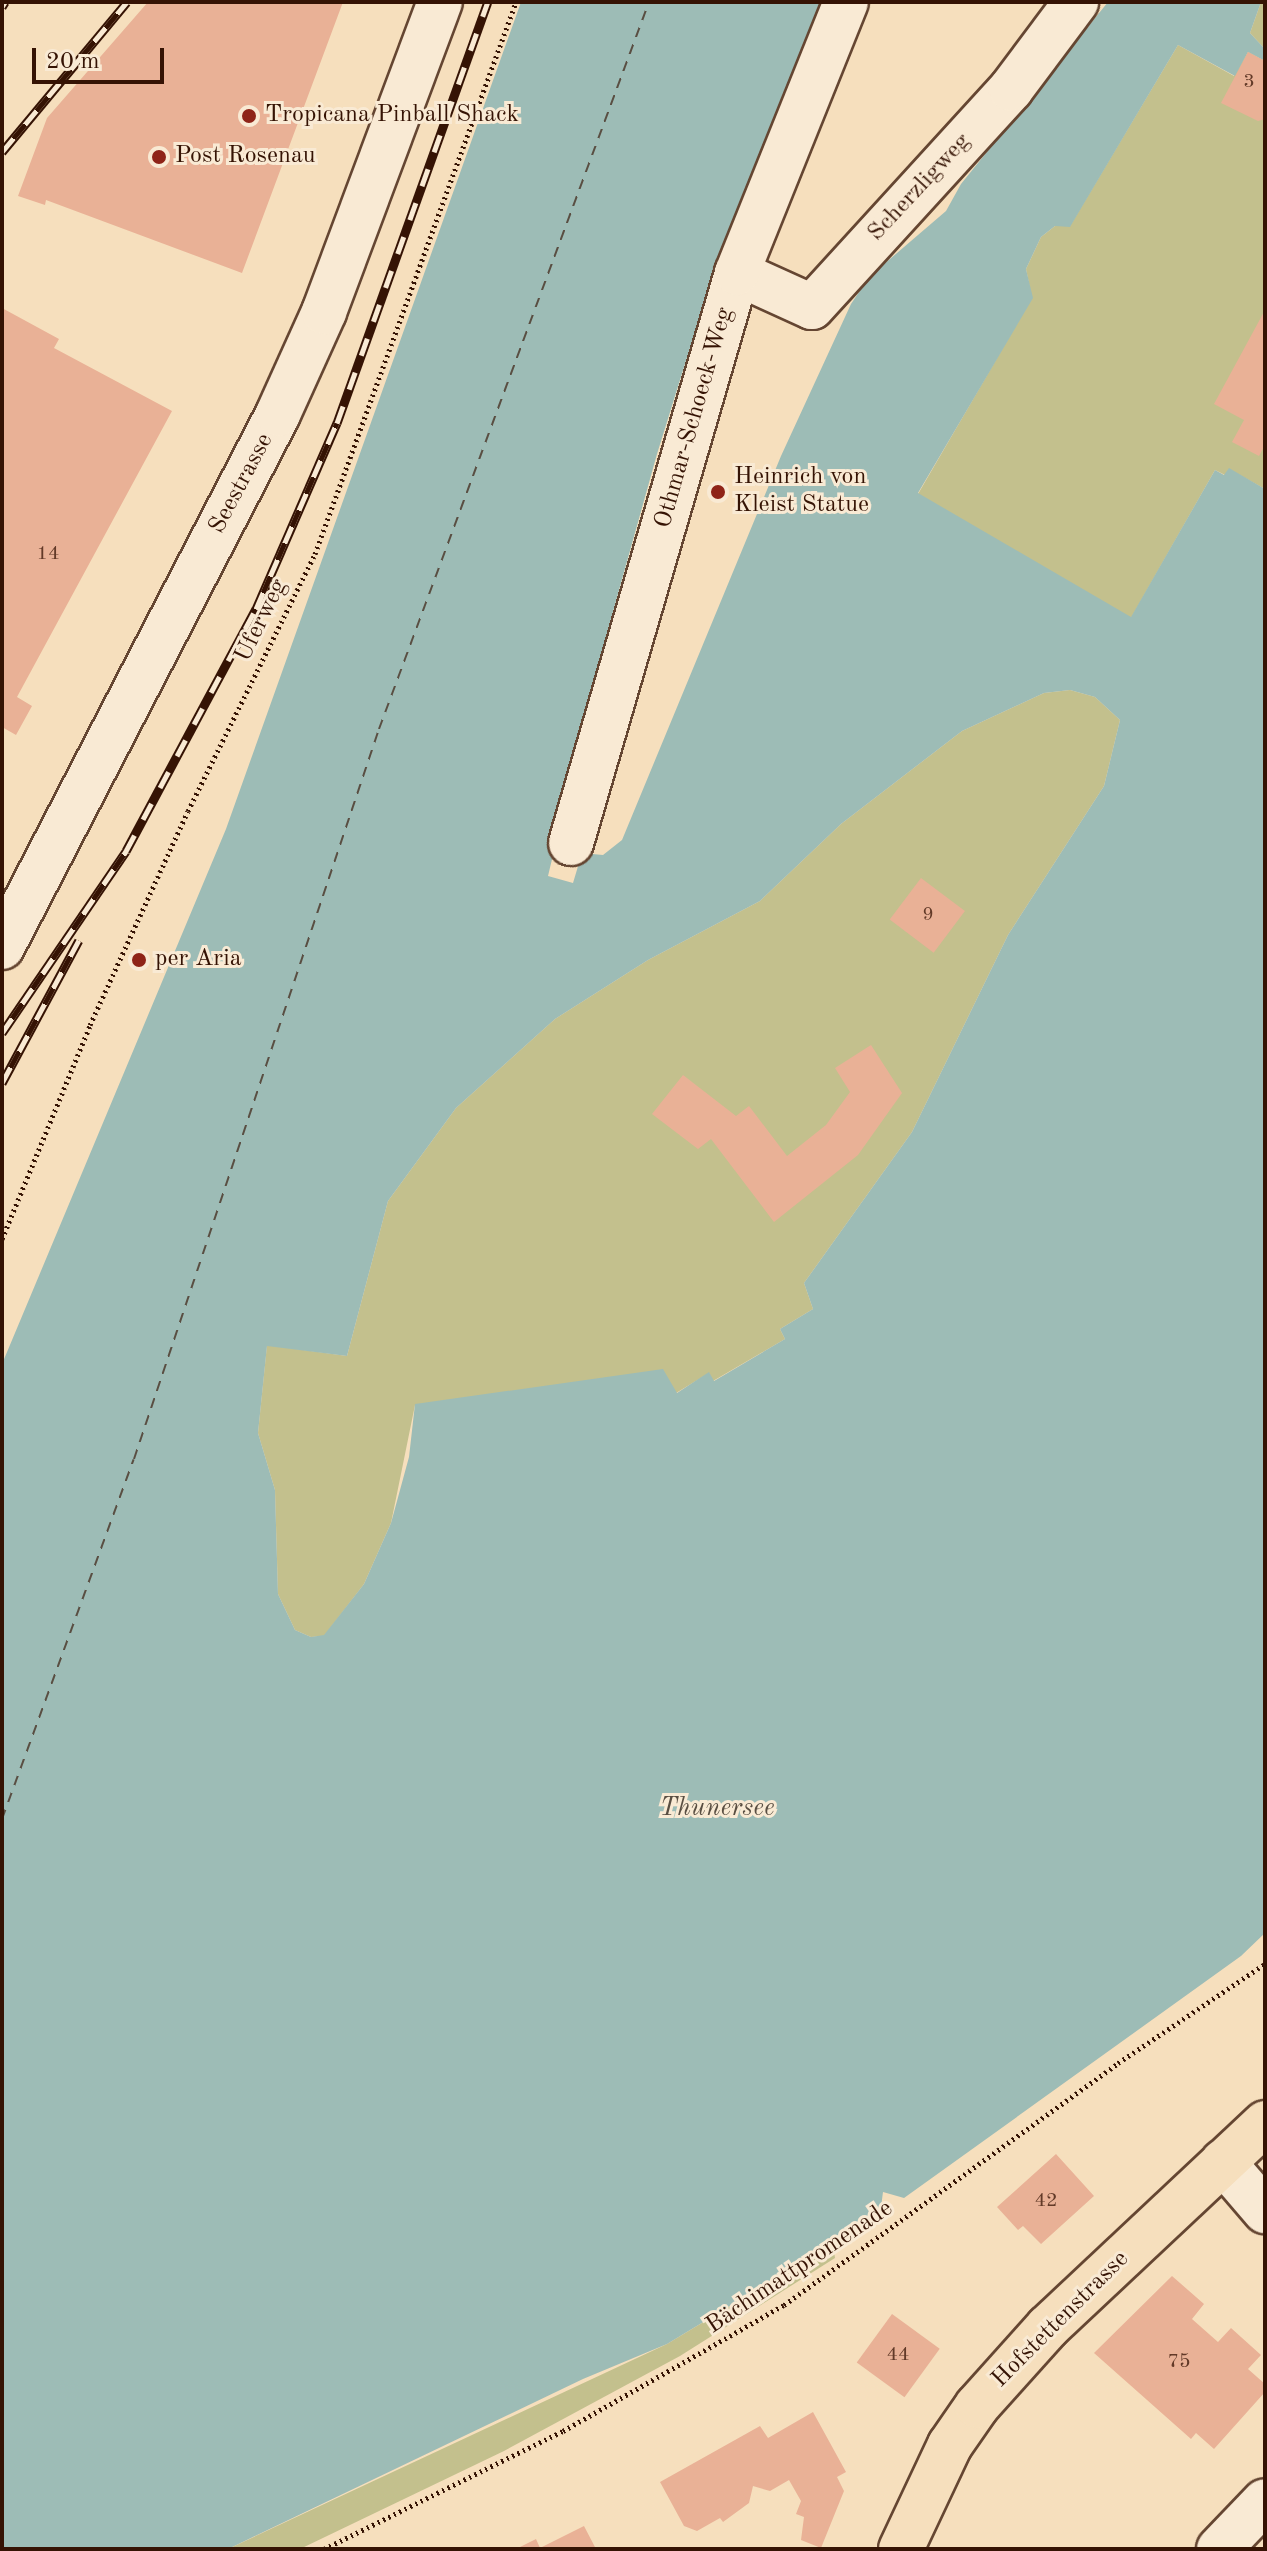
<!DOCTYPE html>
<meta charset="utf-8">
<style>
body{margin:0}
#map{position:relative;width:1267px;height:2551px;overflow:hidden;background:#f6dfbd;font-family:"Old Standard TT",serif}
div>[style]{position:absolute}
.green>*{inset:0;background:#c3c08d}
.water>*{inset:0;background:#9dbcb6}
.ferry>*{height:2px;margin-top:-1px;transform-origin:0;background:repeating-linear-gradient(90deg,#594e42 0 10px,transparent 0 18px)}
.building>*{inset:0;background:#e9b196;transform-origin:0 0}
.path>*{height:5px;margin-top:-2.5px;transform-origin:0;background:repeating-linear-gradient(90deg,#351304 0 2px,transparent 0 6px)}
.roads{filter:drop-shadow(2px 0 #654632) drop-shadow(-2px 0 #654632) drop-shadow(0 2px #654632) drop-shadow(0 -2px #654632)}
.minor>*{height:44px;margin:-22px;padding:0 22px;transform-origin:22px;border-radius:22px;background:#f9ead4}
.major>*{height:44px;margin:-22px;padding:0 22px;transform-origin:22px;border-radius:22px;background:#f6dfbd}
.rail>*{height:9px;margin-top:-4.5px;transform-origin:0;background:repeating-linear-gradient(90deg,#f9ead4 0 18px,#351304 0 36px);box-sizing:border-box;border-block:2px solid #351304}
.dots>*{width:22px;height:22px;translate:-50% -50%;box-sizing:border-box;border:4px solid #f9ead4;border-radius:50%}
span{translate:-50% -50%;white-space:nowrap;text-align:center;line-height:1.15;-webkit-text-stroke:6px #f9ead4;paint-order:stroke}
.number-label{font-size:20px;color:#623a28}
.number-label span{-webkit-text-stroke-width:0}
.poi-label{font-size:24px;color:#351304}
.left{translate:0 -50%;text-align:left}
.street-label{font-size:24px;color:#351304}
.water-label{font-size:26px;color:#594e42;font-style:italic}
.frame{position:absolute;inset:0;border:4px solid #351304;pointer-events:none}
.scale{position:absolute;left:32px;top:48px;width:132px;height:36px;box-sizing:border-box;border:4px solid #351304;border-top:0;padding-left:10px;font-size:24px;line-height:28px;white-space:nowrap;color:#351304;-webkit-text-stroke:6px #f9ead4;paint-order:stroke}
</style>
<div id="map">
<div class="green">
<div style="clip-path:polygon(1261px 2px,1265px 2px,1265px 49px,1250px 33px)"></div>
<div style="clip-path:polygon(1178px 45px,1234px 76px,1248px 52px,1265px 61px,1265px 489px,1229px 469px,1225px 475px,1215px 470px,1131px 618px,918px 494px,1032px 298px,1026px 269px,1041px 237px,1055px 226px,1070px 226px)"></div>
<div style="clip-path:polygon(1070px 690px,1095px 697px,1120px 720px,1104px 786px,1008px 935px,912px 1132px,804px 1283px,813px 1309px,780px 1329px,785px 1339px,713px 1381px,709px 1373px,676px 1393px,415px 1405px,391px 1523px,364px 1584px,324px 1636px,311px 1637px,295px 1630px,278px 1594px,275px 1490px,258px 1433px,267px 1345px,347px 1356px,388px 1201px,456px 1108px,555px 1019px,648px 960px,760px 901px,841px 824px,962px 731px,1044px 693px)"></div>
<div style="clip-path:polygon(833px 2244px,835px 2258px,680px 2356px,504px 2451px,300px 2549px,228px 2549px,667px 2344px)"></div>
</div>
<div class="water">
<div style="clip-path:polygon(evenodd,521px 2px,820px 2px,712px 277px,657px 454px,549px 841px,554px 851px,548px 876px,573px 883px,582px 853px,603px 855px,622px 840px,781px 456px,851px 304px,869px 277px,946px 211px,961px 184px,1108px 2px,1261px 2px,1250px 33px,1265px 49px,1265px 61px,1248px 52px,1235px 76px,1178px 45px,1070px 227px,1055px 226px,1041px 237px,1026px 269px,1033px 298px,918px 493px,1131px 617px,1215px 470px,1224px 475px,1229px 468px,1265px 489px,1265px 1933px,1241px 1956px,904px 2198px,883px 2192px,880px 2215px,667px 2344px,583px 2379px,228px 2549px,2px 2549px,2px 1364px,226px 829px,521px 2px,1070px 690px,1095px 697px,1120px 720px,1104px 786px,1008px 935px,912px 1132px,804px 1283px,813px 1309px,780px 1329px,785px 1339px,714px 1381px,709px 1372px,677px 1393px,663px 1369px,415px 1404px,409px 1457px,391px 1523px,364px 1584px,324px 1635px,311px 1637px,295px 1630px,278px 1594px,275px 1490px,258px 1433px,267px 1346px,347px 1356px,388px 1201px,456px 1108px,555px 1019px,648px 960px,760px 901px,841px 824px,962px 731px,1044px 693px,1070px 690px)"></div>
</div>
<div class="ferry">
<div style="left:2px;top:1819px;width:383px;rotate:-69.9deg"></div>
<div style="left:134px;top:1459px;width:770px;rotate:-71.45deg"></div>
<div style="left:379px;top:729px;width:776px;rotate:-69.63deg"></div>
</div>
<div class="building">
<div style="clip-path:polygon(148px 2px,343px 2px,242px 273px,46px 200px,45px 205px,18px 196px,47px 118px)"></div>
<div style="clip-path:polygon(1248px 52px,1265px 61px,1265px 119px,1258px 121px,1221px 103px)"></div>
<div style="clip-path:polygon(2px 308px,59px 339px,54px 348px,172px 411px,17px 697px,32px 706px,16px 735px,2px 727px)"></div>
<div style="clip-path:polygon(1265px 310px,1265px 445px,1259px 456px,1232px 442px,1244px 420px,1214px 404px)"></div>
<div style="left:921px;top:878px;width:55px;height:52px;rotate:37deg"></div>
<div style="clip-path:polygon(871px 1045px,902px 1093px,858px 1155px,774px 1222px,711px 1139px,698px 1149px,652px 1114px,683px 1075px,736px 1116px,749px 1106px,787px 1156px,826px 1125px,850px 1092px,835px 1068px)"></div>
<div style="clip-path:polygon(1056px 2154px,1094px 2196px,1041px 2244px,1023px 2226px,1018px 2230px,997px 2207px)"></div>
<div style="clip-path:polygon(1172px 2276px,1204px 2304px,1192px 2319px,1218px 2342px,1231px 2328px,1261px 2355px,1248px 2369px,1265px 2384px,1265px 2392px,1214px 2449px,1196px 2433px,1191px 2439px,1094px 2353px)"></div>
<div style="left:892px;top:2314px;width:59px;height:60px;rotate:36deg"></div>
<div style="clip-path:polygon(813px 2412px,846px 2472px,837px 2477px,844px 2491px,821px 2548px,801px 2540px,804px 2517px,796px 2514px,801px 2501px,789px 2480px,770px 2491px,753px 2486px,749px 2503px,723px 2522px,720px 2518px,697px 2531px,684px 2526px,660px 2482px,760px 2426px,768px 2438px)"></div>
<div style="clip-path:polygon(584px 2526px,596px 2549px,516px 2549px,536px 2539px,540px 2548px)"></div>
</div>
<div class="path">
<div style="left:2px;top:1239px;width:231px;rotate:-67.6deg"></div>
<div style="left:90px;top:1025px;width:235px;rotate:-65.4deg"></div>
<div style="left:188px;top:811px;width:287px;rotate:-63.7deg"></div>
<div style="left:315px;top:554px;width:587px;rotate:-69.99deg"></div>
<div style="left:324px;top:2549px;width:267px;rotate:-26.3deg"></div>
<div style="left:563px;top:2431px;width:254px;rotate:-29.7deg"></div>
<div style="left:784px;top:2305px;width:412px;rotate:-35.9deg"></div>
<div style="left:1118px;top:2063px;width:177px;rotate:-34deg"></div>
</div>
<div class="roads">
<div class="minor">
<div style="left:737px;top:273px;width:82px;rotate:24.4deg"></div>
<div style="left:812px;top:307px;width:295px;rotate:-47.6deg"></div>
<div style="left:1011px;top:89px;width:109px;rotate:-53.2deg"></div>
<div style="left:571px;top:843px;width:594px;rotate:-73.76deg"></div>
<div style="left:737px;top:273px;width:292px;rotate:-68.1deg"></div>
<div style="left:2px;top:947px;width:600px;rotate:-62.62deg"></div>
<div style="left:278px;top:414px;width:112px;rotate:-65.7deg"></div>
<div style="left:324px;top:312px;width:331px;rotate:-69.5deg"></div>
<div style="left:1223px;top:2162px;width:65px;rotate:49.4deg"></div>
<div style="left:1219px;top:2549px;width:66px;rotate:-46.2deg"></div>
</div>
<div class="major">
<div style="left:901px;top:2549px;width:115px;rotate:-64.8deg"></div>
<div style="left:950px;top:2445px;width:47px;rotate:-55.3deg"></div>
<div style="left:977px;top:2406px;width:106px;rotate:-48.1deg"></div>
<div style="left:1048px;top:2327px;width:298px;rotate:-43.2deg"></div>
</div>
</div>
<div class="rail">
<div style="left:2px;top:7px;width:6px;rotate:-59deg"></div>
<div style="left:2px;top:152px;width:195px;rotate:-50.2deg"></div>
<div style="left:2px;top:1033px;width:220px;rotate:-55.7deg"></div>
<div style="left:126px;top:851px;width:275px;rotate:-61.8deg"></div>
<div style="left:256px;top:609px;width:203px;rotate:-66.5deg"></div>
<div style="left:337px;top:423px;width:447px;rotate:-70.3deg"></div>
<div style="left:2px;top:1083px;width:162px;rotate:-61.7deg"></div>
</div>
<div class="dots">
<div style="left:249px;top:116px;background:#8f2418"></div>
<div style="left:159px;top:157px;background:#8f2418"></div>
<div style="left:718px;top:492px;background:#8f2418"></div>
<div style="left:139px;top:960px;background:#8f2418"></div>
</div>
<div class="number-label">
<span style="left:1249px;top:82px">3</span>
<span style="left:48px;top:554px">14</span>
<span style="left:928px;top:915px">9</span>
<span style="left:1046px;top:2201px">42</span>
<span style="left:898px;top:2355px">44</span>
<span style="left:1179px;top:2362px">75</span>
</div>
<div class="poi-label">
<span class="left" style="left:265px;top:116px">Tropicana Pinball Shack</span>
<span class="left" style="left:175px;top:157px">Post Rosenau</span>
<span class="left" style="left:734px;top:492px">Heinrich von<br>Kleist Statue</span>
<span class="left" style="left:155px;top:960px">per Aria</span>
</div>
<div class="street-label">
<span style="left:920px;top:188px;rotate:-47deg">Scherzligweg</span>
<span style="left:695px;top:418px;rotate:-74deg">Othmar-Schoeck-Weg</span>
<span style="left:242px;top:484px;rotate:-62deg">Seestrasse</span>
<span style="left:262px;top:621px;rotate:-64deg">Uferweg</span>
<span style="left:800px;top:2268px;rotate:-34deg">Bächimattpromenade</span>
<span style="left:1061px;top:2320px;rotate:-45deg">Hofstettenstrasse</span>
</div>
<div class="water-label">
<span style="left:717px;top:1809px">Thunersee</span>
</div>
<div class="frame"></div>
<div class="scale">20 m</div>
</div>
